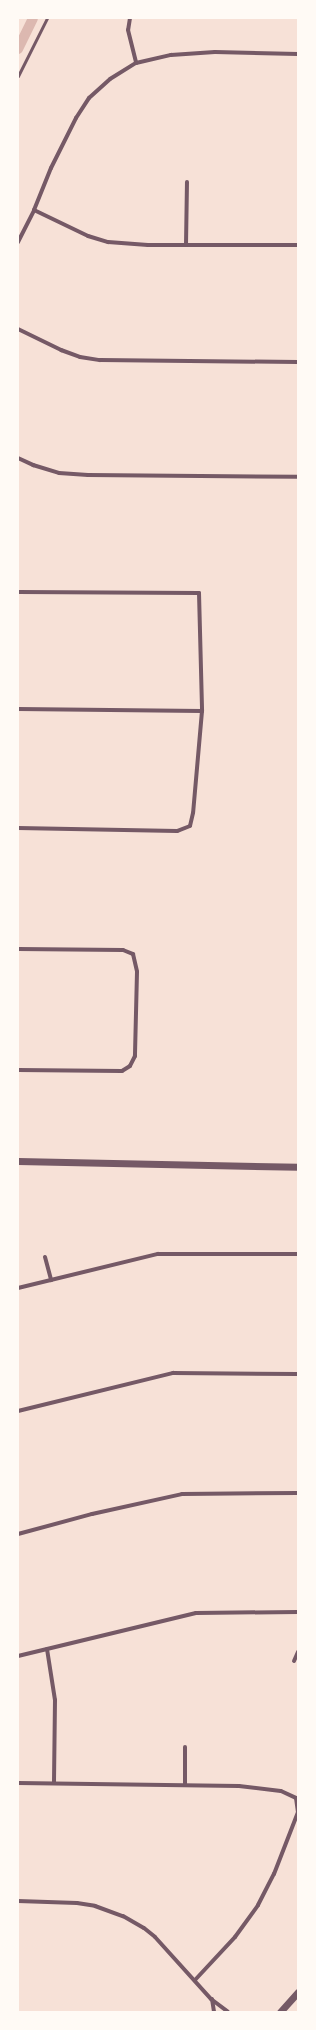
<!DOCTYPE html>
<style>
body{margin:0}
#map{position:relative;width:316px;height:2030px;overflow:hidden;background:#f7e1d7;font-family:"Exo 2",sans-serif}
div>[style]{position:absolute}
.canal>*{height:10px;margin:-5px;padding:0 5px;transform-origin:5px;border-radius:5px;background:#dcb8b0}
.service>*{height:3px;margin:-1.5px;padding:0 1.5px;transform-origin:1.5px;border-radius:1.5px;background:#755966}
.minor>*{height:4px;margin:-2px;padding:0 2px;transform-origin:2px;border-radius:2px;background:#755966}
.tertiary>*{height:7px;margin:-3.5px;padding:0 3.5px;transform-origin:3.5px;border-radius:3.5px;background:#755966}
span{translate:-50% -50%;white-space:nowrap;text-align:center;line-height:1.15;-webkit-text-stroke:3.5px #fffaf5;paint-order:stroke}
.frame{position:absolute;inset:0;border:19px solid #fffaf5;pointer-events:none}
</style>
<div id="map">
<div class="canal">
<div style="left:18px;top:49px;width:34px;rotate:-64deg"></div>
</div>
<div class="service">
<div style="left:18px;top:76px;width:65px;rotate:-63.4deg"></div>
</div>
<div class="minor">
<div style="left:130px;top:18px;width:12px;rotate:99deg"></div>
<div style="left:128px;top:30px;width:34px;rotate:76deg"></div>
<div style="left:34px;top:210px;width:60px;rotate:25.7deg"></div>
<div style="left:88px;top:236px;width:21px;rotate:17deg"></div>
<div style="left:108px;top:242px;width:40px;rotate:4.3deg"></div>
<div style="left:148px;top:245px;width:150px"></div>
<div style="left:18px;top:242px;width:36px;rotate:-63deg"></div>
<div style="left:34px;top:210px;width:45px;rotate:-68deg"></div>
<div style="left:51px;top:168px;width:56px;rotate:-63.4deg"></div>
<div style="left:76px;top:118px;width:24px;rotate:-57deg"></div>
<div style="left:89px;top:98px;width:28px;rotate:-42deg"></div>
<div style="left:110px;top:79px;width:31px;rotate:-32deg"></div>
<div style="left:136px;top:63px;width:36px;rotate:-13deg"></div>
<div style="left:171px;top:55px;width:44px;rotate:-3.9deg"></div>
<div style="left:215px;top:52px;width:83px;rotate:1.4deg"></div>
<div style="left:186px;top:245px;width:63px;rotate:-89.1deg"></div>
<div style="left:18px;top:329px;width:48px;rotate:26deg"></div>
<div style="left:61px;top:350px;width:20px;rotate:20deg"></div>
<div style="left:80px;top:357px;width:20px;rotate:9deg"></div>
<div style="left:100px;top:360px;width:198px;rotate:0.6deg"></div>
<div style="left:18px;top:458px;width:17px;rotate:25deg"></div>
<div style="left:33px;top:465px;width:27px;rotate:17deg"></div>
<div style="left:59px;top:473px;width:29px;rotate:4deg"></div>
<div style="left:88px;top:475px;width:210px;rotate:0.5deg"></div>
<div style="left:18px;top:592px;width:181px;rotate:0.3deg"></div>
<div style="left:199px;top:593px;width:118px;rotate:88.5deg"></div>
<div style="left:202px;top:711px;width:102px;rotate:95deg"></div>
<div style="left:193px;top:813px;width:13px;rotate:103deg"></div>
<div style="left:190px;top:826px;width:14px;rotate:159deg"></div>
<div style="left:177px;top:831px;width:159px;rotate:-178.9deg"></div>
<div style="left:18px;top:709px;width:184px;rotate:0.6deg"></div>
<div style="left:18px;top:949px;width:105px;rotate:0.5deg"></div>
<div style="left:123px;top:950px;width:11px;rotate:22deg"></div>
<div style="left:133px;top:954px;width:18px;rotate:77deg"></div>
<div style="left:137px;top:972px;width:84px;rotate:91.4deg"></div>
<div style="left:135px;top:1056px;width:11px;rotate:117deg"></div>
<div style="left:130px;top:1066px;width:9px;rotate:148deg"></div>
<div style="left:122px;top:1071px;width:104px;rotate:-179.4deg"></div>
<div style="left:45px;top:1257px;width:24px;rotate:75deg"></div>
<div style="left:18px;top:1288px;width:144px;rotate:-13.7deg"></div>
<div style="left:158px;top:1254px;width:140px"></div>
<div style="left:18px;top:1411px;width:160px;rotate:-13.8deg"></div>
<div style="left:173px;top:1373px;width:125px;rotate:0.5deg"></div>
<div style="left:18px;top:1534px;width:77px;rotate:-15.1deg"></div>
<div style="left:92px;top:1514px;width:92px;rotate:-12.5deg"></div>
<div style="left:182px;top:1494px;width:116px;rotate:-0.5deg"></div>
<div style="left:47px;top:1649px;width:52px;rotate:81.1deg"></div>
<div style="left:55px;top:1700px;width:83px;rotate:90.7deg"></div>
<div style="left:18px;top:1656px;width:183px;rotate:-13.6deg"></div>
<div style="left:196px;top:1613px;width:102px;rotate:-0.6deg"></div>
<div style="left:294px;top:1661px;width:10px;rotate:-66deg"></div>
<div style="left:18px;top:1783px;width:221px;rotate:0.8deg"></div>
<div style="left:239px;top:1786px;width:42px;rotate:6.8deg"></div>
<div style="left:281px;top:1791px;width:17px;rotate:25deg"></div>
<div style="left:296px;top:1798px;width:14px;rotate:82deg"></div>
<div style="left:185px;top:1784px;width:37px;rotate:-90deg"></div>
<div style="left:18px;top:1901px;width:59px;rotate:1.9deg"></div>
<div style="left:77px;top:1903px;width:18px;rotate:9deg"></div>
<div style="left:95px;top:1906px;width:30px;rotate:20deg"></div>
<div style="left:123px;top:1916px;width:24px;rotate:30deg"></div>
<div style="left:144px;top:1928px;width:14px;rotate:39deg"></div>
<div style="left:155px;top:1937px;width:84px;rotate:47.9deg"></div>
<div style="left:211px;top:1999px;width:21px;rotate:37deg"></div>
<div style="left:195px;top:1980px;width:59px;rotate:-47.1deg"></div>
<div style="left:235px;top:1937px;width:39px;rotate:-54deg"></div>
<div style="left:258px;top:1905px;width:35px;rotate:-63deg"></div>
<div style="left:274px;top:1874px;width:66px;rotate:-68.8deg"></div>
<div style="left:212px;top:1999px;width:13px;rotate:81deg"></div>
</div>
<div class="tertiary">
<div style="left:18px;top:1161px;width:280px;rotate:1.2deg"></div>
<div style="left:280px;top:2012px;width:27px;rotate:-48deg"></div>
</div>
<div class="frame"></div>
</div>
